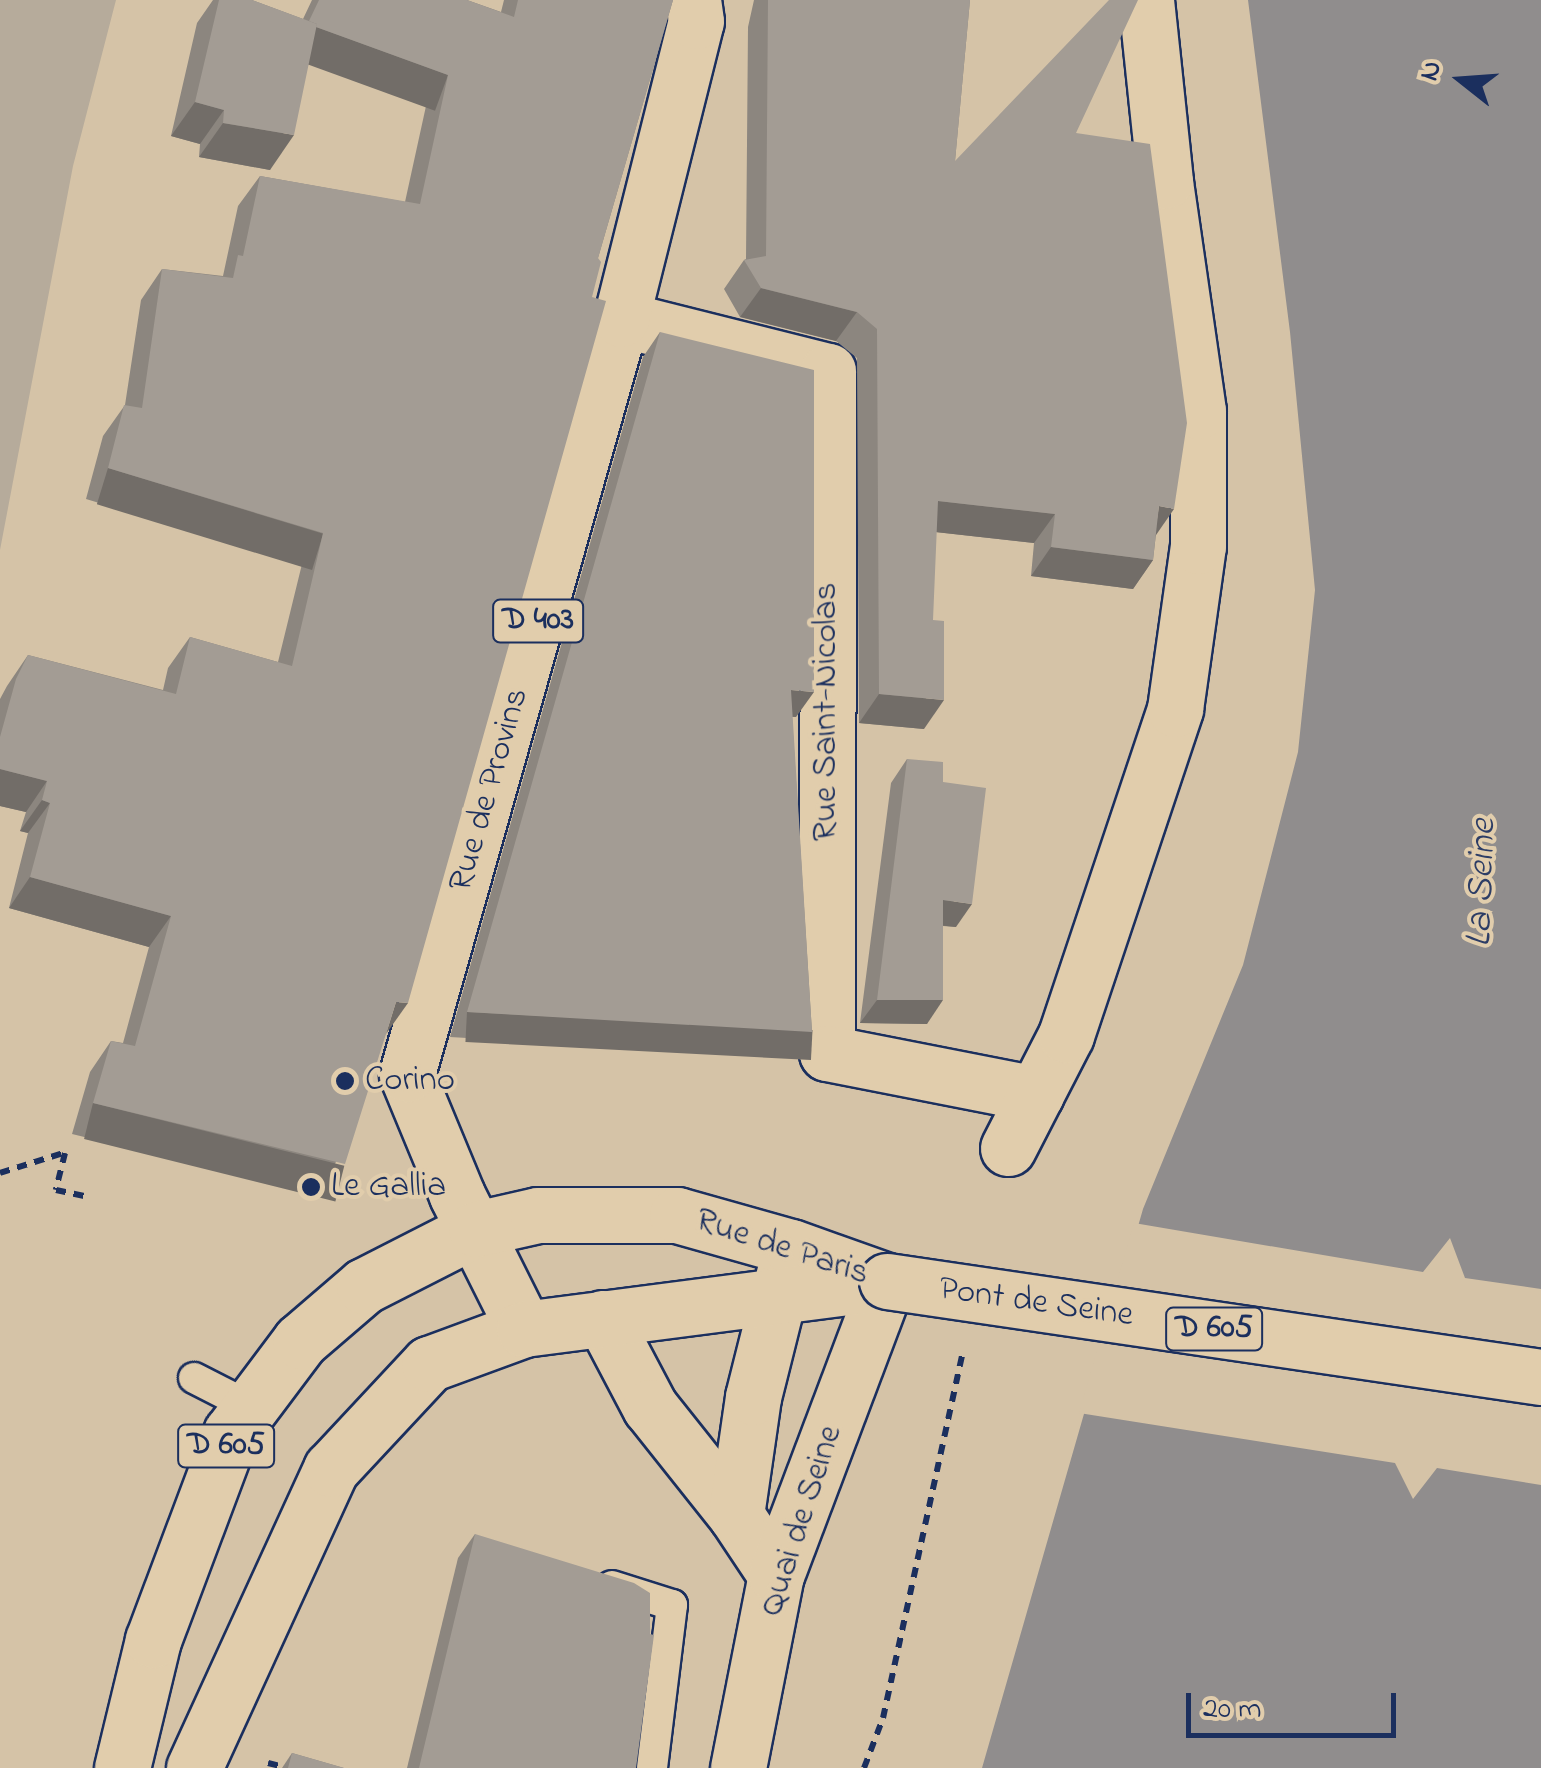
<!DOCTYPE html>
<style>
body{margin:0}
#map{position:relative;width:1541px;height:1768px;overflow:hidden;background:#d5c3a7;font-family:"Indie Flower",sans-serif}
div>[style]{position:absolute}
.green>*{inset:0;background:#b6ab9b}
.water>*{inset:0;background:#908d8d}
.pier>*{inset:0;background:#d5c3a7}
.path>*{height:6px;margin-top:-3px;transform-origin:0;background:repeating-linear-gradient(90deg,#1b2f5e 0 10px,transparent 0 18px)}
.roads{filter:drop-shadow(2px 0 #1b2f5e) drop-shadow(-2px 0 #1b2f5e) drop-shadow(0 2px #1b2f5e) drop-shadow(0 -2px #1b2f5e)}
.service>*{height:30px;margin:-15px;padding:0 15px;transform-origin:15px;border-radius:15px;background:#e1cdac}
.minor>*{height:55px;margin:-27.5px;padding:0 27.5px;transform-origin:27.5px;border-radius:27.5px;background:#e1cdac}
.secondary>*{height:55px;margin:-27.5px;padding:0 27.5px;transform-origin:27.5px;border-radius:27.5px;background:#e1cdac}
.primary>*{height:55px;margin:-27.5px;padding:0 27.5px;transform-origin:27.5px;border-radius:27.5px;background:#e1cdac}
.bridges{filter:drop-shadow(2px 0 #1b2f5e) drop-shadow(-2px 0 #1b2f5e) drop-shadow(0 2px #1b2f5e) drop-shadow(0 -2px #1b2f5e)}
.primary-bridge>*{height:55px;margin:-27.5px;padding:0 27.5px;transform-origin:27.5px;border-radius:27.5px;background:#e1cdac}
.wall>*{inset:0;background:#8c867f}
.shaded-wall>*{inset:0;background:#726d68;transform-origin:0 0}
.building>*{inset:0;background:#a39c94}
.dots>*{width:28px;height:28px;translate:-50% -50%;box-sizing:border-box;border:5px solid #e1cdac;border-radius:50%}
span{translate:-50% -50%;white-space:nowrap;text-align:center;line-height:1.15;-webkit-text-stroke:8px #e1cdac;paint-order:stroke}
.shield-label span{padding:2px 8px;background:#e1cdac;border:2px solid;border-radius:8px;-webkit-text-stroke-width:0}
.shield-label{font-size:32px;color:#1b2f5e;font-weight:700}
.street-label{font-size:35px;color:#1b2f5e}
.poi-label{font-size:35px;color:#1b2f5e}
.left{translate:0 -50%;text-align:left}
.water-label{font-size:38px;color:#2d3d65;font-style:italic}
.north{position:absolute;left:1411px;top:30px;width:100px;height:100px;-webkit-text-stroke:8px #e1cdac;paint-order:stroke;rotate:287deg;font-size:28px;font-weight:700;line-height:40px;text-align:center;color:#1b2f5e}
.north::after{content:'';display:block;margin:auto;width:35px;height:45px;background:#1b2f5e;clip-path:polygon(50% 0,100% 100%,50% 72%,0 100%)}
.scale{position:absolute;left:1186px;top:1693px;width:210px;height:45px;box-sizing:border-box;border:5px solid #1b2f5e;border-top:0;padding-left:12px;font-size:30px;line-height:35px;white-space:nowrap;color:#1b2f5e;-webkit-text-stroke:8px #e1cdac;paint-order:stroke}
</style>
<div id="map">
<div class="green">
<div style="clip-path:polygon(0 0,116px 0,73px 166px,0 550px)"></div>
</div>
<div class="water">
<div style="clip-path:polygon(1248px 0,1541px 0,1541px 1768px,982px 1768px,1143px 1209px,1243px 965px,1298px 752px,1315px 590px,1290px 332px)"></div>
</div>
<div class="pier">
<div style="clip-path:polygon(1134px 1223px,1423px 1272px,1450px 1238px,1465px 1278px,1541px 1289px,1541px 1485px,1437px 1468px,1413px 1499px,1395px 1463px,1079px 1413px)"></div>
</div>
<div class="path">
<div style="left:65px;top:1153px;width:38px;rotate:104deg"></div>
<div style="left:56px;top:1190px;width:30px;rotate:12deg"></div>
<div style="left:0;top:1173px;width:66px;rotate:-17.6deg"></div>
<div style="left:268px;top:1763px;width:21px;rotate:14deg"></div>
<div style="left:864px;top:1768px;width:53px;rotate:-69.2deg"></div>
<div style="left:883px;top:1718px;width:371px;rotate:-77.7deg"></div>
</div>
<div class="roads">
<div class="service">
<div style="left:194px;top:1378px;width:64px;rotate:27deg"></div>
<div style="left:612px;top:1586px;width:63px;rotate:17.6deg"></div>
<div style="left:672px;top:1605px;width:164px;rotate:97deg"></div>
</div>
<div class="minor">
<div style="left:621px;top:319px;width:213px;rotate:14.1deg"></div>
<div style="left:828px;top:371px;width:682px;rotate:90.08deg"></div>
<div style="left:827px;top:1053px;width:213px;rotate:11.1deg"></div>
<div style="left:1008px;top:1148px;width:127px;rotate:-62.8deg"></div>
<div style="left:1066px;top:1035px;width:344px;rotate:-71.5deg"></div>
<div style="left:1175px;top:709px;width:165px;rotate:-82deg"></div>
<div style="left:1198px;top:546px;width:135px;rotate:-90deg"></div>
<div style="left:1198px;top:411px;width:232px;rotate:-98.2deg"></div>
<div style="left:1165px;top:181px;width:182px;rotate:-96deg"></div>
</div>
<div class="secondary">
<div style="left:603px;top:1318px;width:101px;rotate:62.2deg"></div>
<div style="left:650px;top:1407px;width:138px;rotate:51.5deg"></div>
<div style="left:736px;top:1515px;width:72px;rotate:56.3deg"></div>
<div style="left:736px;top:1515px;width:119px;rotate:-81.8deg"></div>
<div style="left:753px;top:1397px;width:152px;rotate:-75.9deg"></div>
<div style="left:738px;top:1768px;width:197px;rotate:-78.9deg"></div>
<div style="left:776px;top:1575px;width:314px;rotate:-69.3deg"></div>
</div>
<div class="primary">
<div style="left:524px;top:1329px;width:150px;rotate:-116.6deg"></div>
<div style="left:457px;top:1195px;width:131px;rotate:-112.5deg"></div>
<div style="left:407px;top:1074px;width:785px;rotate:-74.17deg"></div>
<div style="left:621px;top:319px;width:307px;rotate:-75.9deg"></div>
<div style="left:696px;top:21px;width:21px;rotate:-98deg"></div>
<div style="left:122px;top:1768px;width:132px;rotate:-76.4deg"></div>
<div style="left:153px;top:1640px;width:221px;rotate:-69.4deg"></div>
<div style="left:231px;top:1433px;width:115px;rotate:-53.1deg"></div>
<div style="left:300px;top:1341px;width:84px;rotate:-40.7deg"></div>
<div style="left:364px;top:1286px;width:126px;rotate:-27deg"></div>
<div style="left:476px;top:1229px;width:64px;rotate:-12.7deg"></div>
<div style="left:538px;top:1215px;width:139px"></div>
<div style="left:677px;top:1215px;width:118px;rotate:15.7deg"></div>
<div style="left:791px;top:1247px;width:102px;rotate:19.5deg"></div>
<div style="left:194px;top:1768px;width:329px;rotate:-65.4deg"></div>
<div style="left:331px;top:1469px;width:144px;rotate:-47deg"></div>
<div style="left:429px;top:1364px;width:101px;rotate:-20.2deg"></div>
<div style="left:524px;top:1329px;width:363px;rotate:-7.4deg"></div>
</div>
</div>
<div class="bridges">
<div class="primary-bridge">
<div style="left:887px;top:1281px;width:661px;rotate:8.35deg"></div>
</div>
</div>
<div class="wall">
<div style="clip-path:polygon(213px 0,252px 0,303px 19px,312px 0,467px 0,501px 12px,504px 0,673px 0,598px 258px,386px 1033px,323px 1195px,72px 1134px,90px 1072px,111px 1041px,123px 1043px,149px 947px,9px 908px,28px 833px,20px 831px,26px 812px,0 806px,0 699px,7px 686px,28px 655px,163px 690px,168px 668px,190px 637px,278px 662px,302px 564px,86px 499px,103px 436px,125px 405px,141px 300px,162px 269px,223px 276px,238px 206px,260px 176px,405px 202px,426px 106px,309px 63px,270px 170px,199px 157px,200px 144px,171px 136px,197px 23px)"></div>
<div style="clip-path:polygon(754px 0,970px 0,955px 161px,1076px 133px,1156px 534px,1153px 560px,1133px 589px,1031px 576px,1034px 543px,936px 532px,924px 729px,859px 723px,857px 358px,836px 341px,740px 317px,724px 289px,744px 260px,746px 259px,748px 27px)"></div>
<div style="clip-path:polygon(660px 332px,796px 717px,792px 717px,812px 1032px,794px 1057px,450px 1037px,643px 357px)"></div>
<div style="clip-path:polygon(907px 759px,943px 782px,956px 927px,943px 926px,927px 1024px,860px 1023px,891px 783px)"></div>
<div style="clip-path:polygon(475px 1534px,636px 1768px,407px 1768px,458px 1558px)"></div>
<div style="clip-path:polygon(292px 1753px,344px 1768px,282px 1768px)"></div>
</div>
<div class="shaded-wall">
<div style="left:308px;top:24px;width:149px;height:38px;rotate:20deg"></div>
<div style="clip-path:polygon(195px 102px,224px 110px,200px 144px,171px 136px)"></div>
<div style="clip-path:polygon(223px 123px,294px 135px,270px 170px,199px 157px)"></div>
<div style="clip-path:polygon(761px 288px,857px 312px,836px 341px,740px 317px)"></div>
<div style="left:108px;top:468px;width:225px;height:38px;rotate:17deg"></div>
<div style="clip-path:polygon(938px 501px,1055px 514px,1034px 543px,917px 530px)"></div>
<div style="clip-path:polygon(1159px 506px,1174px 509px,1154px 538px)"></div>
<div style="clip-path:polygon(1051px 547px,1153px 560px,1133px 589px,1031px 576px)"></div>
<div style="clip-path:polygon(791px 690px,814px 692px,796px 717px,773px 715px)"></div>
<div style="clip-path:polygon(879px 694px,944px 700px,924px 729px,859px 723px)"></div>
<div style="clip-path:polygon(0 769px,47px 781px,26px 812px,0 806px)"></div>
<div style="clip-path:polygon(42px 800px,50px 803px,28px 833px,20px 831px)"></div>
<div style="clip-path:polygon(30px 877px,171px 916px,149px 947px,9px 908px)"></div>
<div style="clip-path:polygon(943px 900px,972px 904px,956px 927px,927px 924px)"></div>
<div style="clip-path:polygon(877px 1000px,943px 1000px,927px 1024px,860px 1023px)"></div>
<div style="clip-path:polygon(396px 1002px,408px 1003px,386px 1034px)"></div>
<div style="left:467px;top:1012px;width:346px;height:30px;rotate:3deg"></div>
<div style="left:93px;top:1103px;width:259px;height:37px;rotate:14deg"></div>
</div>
<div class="building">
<div style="clip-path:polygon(219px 0,252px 0,317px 24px,294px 135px,223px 123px,224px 110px,195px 102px)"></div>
<div style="clip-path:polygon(319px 0,467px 0,514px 17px,518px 0,673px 0,598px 258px,601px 262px,592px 297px,606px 301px,408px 1003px,396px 1002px,345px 1164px,93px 1103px,111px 1041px,135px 1046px,171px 916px,30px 877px,50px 803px,42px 800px,47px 781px,0 769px,0 737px,16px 679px,28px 655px,176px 694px,190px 637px,292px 666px,323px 533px,108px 468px,124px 405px,142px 408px,162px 269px,233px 278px,238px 255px,243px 256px,260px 176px,420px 204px,448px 75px,316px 27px,317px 24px,309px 21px)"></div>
<div style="clip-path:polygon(768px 0,970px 0,955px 161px,1109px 0,1138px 0,1076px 133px,1150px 144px,1187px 423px,1174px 509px,1159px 506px,1153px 560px,1051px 547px,1055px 514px,938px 501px,933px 620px,944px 621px,944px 700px,879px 694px,877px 329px,857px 312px,761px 288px,744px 260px,766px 256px)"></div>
<div style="clip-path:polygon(660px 332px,814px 370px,814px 692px,791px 690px,812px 1032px,467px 1012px)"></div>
<div style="clip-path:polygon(907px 759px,943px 762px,943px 782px,986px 788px,972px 904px,943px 900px,943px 1000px,877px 1000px)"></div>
<div style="clip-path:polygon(475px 1534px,634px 1583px,650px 1593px,650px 1634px,654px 1635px,636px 1768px,419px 1768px)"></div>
<div style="clip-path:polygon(292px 1753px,344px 1768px,288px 1768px)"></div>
</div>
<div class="dots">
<div style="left:345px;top:1081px;background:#1b2f5e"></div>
<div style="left:311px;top:1187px;background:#1b2f5e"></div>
</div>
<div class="shield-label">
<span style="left:538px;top:621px">D 403</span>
<span style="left:1214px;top:1329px">D 605</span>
<span style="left:226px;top:1446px">D 605</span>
</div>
<div class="street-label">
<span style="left:827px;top:712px;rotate:-90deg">Rue Saint-Nicolas</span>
<span style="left:490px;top:790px;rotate:-74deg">Rue de Provins</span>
<span style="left:782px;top:1248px;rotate:18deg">Rue de Paris</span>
<span style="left:1036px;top:1303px;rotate:8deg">Pont de Seine</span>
<span style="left:802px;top:1521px;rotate:-72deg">Quai de Seine</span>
</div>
<div class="poi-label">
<span class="left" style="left:365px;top:1081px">Corino</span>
<span class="left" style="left:331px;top:1187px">Le Gallia</span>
</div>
<div class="water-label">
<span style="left:1483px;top:883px;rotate:-88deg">La Seine</span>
</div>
<div class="north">N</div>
<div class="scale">20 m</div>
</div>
